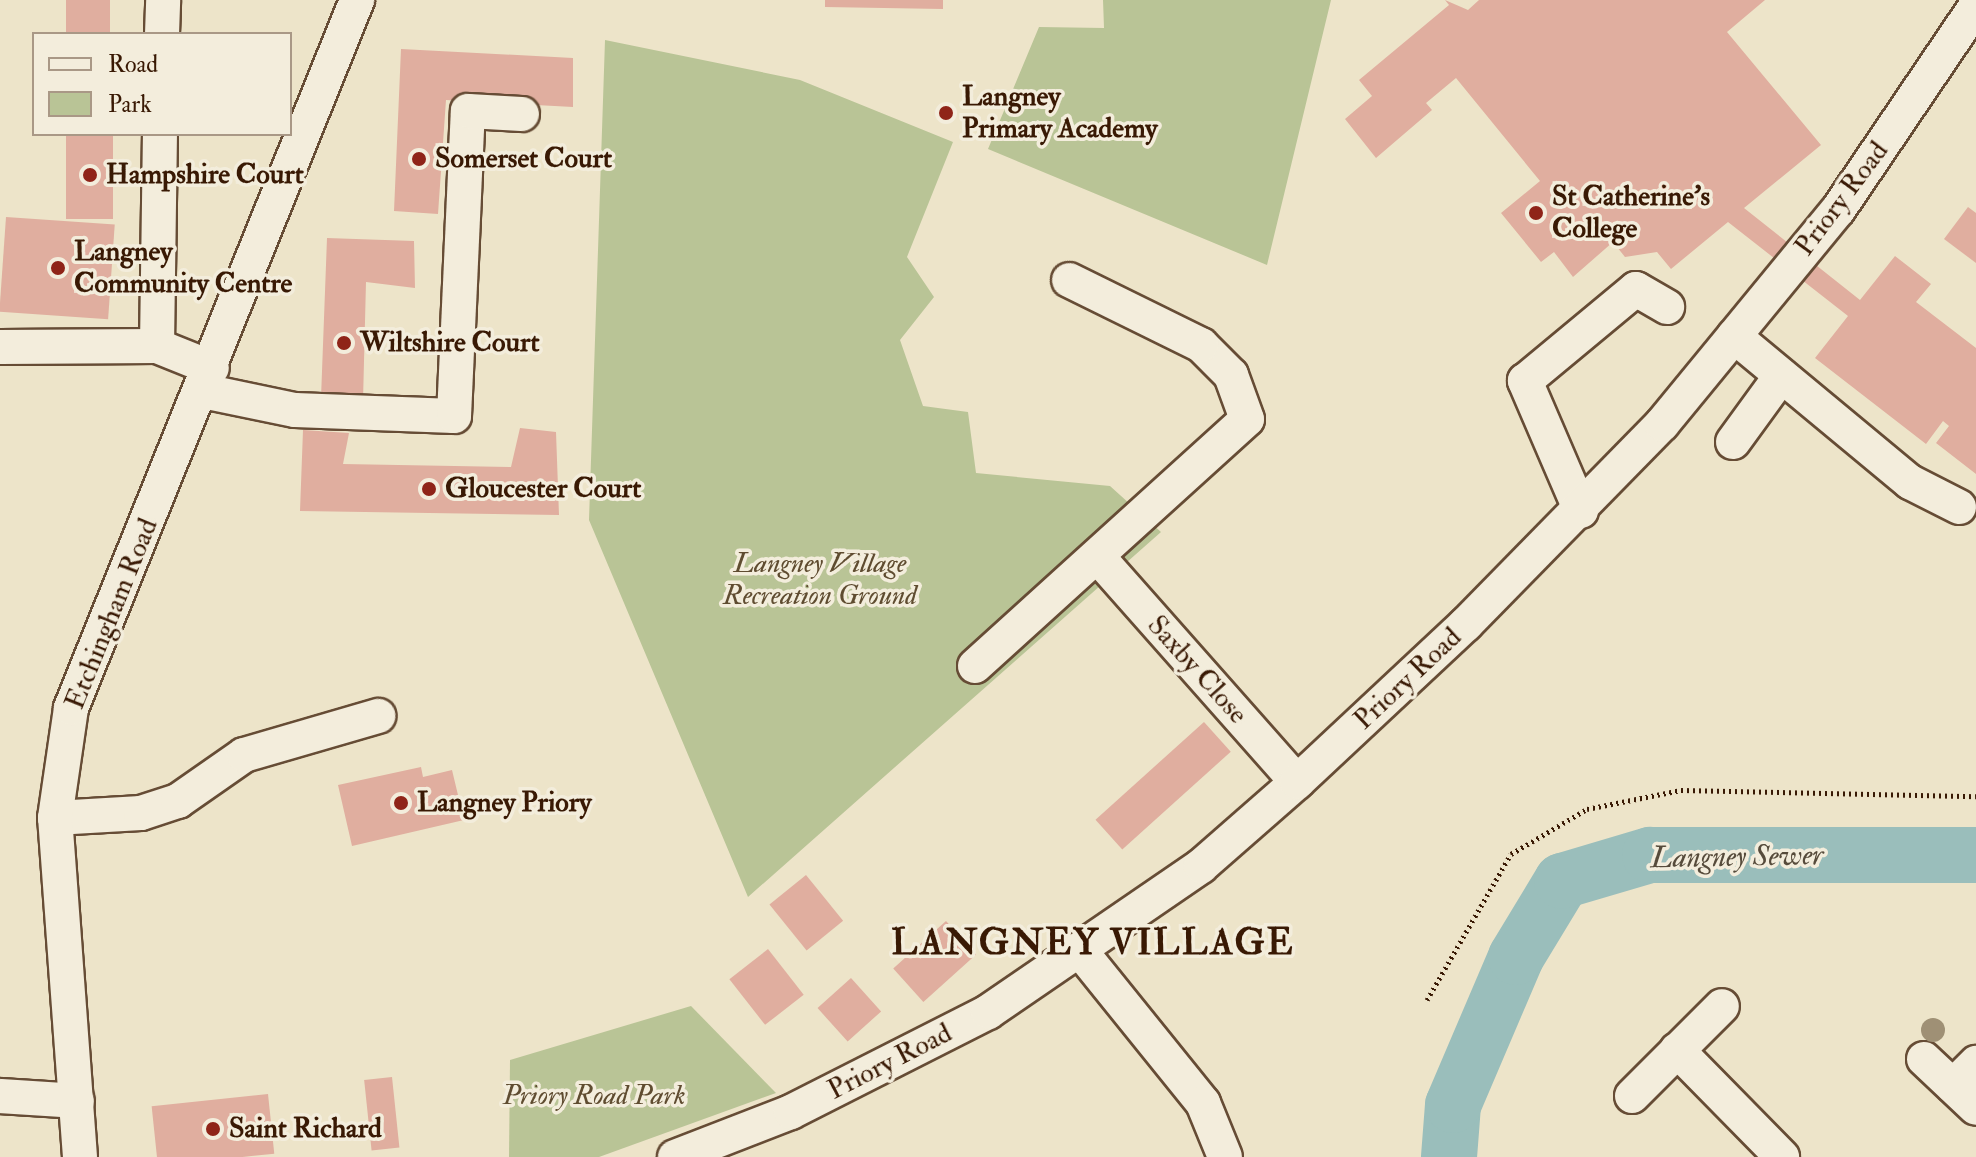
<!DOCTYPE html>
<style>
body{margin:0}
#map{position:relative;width:1976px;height:1157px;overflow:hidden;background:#ede4c9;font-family:"IM FELL Double Pica",serif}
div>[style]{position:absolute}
.green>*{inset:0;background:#b9c496}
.river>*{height:56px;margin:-28px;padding:0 28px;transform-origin:28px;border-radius:28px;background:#9abebb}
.building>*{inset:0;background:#e0ae9f;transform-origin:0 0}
.path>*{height:5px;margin-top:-2.5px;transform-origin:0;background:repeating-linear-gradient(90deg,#391904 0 2px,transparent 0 6px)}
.roads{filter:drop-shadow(2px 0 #664c35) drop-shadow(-2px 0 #664c35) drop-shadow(0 2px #664c35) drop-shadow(0 -2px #664c35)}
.minor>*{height:34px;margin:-17px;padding:0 17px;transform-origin:17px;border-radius:17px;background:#f3eddc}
.trees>*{width:24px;height:24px;margin:-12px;border-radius:50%;background:#9f9075}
.dots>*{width:22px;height:22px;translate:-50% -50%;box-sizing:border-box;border:4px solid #f3eddc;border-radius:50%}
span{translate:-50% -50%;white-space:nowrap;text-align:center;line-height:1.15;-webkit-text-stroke:7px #f3eddc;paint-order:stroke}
.poi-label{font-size:28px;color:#391904;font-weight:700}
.left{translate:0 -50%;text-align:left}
.street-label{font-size:28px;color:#391904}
.park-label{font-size:28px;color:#5f4c30;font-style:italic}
.water-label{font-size:30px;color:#564b3b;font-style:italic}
.district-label{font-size:36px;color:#391904;font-weight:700;letter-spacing:2px}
.legend{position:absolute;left:32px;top:32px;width:260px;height:104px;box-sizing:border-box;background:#f3eddc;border:2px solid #a99886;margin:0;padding:10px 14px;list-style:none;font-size:24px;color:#391904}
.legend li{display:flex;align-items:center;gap:16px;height:40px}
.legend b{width:40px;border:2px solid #a99886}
</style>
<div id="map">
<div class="green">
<div style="clip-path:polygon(1103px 0,1331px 0,1267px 265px,988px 149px,1039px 27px,1104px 28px)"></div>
<div style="clip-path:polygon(605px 40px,800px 80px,953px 142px,907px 257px,934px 297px,900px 340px,923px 406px,968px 412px,976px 473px,1110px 486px,1161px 532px,748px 897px,589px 520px)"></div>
<div style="clip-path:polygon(691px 1006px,776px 1093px,599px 1157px,509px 1157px,510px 1060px)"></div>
</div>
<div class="river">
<div style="left:1449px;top:1157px;width:52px;rotate:-85.6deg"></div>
<div style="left:1453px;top:1105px;width:161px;rotate:-66.9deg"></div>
<div style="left:1516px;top:957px;width:89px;rotate:-58.8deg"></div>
<div style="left:1562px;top:881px;width:92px;rotate:-16.5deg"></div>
<div style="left:1650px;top:855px;width:326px"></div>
</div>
<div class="building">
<div style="left:66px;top:0;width:44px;height:34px"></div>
<div style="clip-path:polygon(825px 0,943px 0,943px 9px,825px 7px)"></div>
<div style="clip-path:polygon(1445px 0,1468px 10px,1479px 0,1765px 0,1727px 32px,1821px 145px,1744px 208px,1860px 300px,1895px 256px,1931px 284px,1916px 302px,1976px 348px,1976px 474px,1936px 443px,1949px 426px,1943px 421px,1926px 444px,1815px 358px,1848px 316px,1728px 222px,1671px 269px,1657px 252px,1625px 257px,1613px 242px,1573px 277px,1554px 252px,1541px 262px,1501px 213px,1540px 181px,1456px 78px,1426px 103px,1432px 110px,1376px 158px,1345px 119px,1372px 96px,1359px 80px,1449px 5px)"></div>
<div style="clip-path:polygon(401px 49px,573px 58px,573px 107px,446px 100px,438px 214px,394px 211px)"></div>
<div style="left:66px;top:134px;width:47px;height:85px"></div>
<div style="clip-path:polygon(1968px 207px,1976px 213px,1976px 263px,1944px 239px)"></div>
<div style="left:6px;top:217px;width:109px;height:95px;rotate:4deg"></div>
<div style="clip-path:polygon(327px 238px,414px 241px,415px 288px,366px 282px,363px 401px,321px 398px)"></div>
<div style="clip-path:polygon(520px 428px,556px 432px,559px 515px,300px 511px,303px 430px,349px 433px,343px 464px,511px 467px)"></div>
<div style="left:1204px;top:722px;width:40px;height:146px;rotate:48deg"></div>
<div style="clip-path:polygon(421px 767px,423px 777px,452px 770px,464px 820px,352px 846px,338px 785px)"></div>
<div style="left:806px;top:875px;width:59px;height:47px;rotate:51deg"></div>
<div style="left:946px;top:921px;width:45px;height:71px;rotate:48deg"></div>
<div style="left:768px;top:949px;width:58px;height:49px;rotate:52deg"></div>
<div style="left:851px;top:978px;width:45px;height:45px;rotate:48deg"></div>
<div style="left:392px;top:1077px;width:71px;height:28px;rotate:84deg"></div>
<div style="left:268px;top:1094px;width:60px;height:117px;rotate:84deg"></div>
</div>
<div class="path">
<div style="left:1427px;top:1000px;width:168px;rotate:-60.1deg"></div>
<div style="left:1511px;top:854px;width:88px;rotate:-30.6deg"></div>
<div style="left:1587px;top:809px;width:96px;rotate:-11.4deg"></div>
<div style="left:1681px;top:790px;width:295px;rotate:1.2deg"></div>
</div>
<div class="roads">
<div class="minor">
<div style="left:162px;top:34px;width:34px;rotate:-88deg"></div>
<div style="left:1734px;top:336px;width:229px;rotate:39.7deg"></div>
<div style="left:1910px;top:482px;width:55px;rotate:27deg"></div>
<div style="left:157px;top:346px;width:212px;rotate:-89.2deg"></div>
<div style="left:0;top:347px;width:157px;rotate:-0.4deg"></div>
<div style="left:157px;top:346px;width:59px;rotate:21.8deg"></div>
<div style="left:203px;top:391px;width:94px;rotate:11.7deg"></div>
<div style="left:295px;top:410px;width:159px;rotate:2.2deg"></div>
<div style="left:454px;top:416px;width:305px;rotate:-87.4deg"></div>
<div style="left:468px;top:111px;width:54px;rotate:3.2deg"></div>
<div style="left:1733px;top:442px;width:82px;rotate:-54deg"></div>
<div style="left:1581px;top:511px;width:142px;rotate:-113.3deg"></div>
<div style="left:1525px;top:381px;width:144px;rotate:-39.7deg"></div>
<div style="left:1636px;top:289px;width:36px;rotate:30deg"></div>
<div style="left:1098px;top:557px;width:300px;rotate:48.5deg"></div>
<div style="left:975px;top:666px;width:367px;rotate:-42.2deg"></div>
<div style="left:1247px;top:419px;width:47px;rotate:-110deg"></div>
<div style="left:1231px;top:375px;width:42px;rotate:-135deg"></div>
<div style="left:1201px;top:345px;width:147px;rotate:-153.8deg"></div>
<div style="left:55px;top:818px;width:86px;rotate:-3.3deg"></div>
<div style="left:141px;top:813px;width:39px;rotate:-18deg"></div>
<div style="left:178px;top:801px;width:80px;rotate:-34.9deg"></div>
<div style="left:244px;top:755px;width:140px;rotate:-16.2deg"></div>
<div style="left:1082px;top:953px;width:193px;rotate:51.1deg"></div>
<div style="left:1203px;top:1103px;width:58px;rotate:67.8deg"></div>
<div style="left:1677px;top:1050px;width:150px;rotate:45.5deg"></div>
<div style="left:1924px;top:1059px;width:71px;rotate:43.3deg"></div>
<div style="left:1953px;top:1086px;width:33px;rotate:-45deg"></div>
<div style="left:0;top:1096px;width:77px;rotate:3.7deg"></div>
<div style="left:1632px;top:1096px;width:127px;rotate:-45deg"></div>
<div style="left:80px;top:1157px;width:340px;rotate:-94.2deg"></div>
<div style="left:55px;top:818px;width:111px;rotate:-81.7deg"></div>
<div style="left:71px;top:708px;width:764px;rotate:-68deg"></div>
<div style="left:675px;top:1157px;width:124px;rotate:-21.2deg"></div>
<div style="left:791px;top:1112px;width:221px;rotate:-26.9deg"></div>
<div style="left:988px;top:1012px;width:258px;rotate:-34.4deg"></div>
<div style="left:1201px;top:866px;width:128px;rotate:-41.2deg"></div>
<div style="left:1297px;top:782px;width:231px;rotate:-43.1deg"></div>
<div style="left:1466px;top:624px;width:280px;rotate:-45.6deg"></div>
<div style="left:1662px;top:424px;width:277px;rotate:-50.6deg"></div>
<div style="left:1838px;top:210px;width:246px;rotate:-55.9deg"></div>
</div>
</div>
<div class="trees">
<div style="left:1933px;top:1030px"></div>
</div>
<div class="dots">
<div style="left:946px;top:113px;background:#8f2418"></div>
<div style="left:419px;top:159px;background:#8f2418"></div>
<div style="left:90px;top:175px;background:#8f2418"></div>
<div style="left:1536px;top:213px;background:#8f2418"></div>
<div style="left:58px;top:268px;background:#8f2418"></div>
<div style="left:344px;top:343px;background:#8f2418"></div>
<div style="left:429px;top:489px;background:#8f2418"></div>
<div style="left:401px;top:803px;background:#8f2418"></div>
<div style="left:213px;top:1129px;background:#8f2418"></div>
</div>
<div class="poi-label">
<span class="left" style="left:962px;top:113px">Langney<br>Primary Academy</span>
<span class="left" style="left:435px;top:159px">Somerset Court</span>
<span class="left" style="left:106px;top:175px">Hampshire Court</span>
<span class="left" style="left:1552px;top:213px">St Catherine's<br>College</span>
<span class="left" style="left:74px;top:268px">Langney<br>Community Centre</span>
<span class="left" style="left:360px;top:343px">Wiltshire Court</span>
<span class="left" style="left:445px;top:489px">Gloucester Court</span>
<span class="left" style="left:417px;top:803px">Langney Priory</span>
<span class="left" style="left:229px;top:1129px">Saint Richard</span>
</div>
<div class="street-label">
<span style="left:1842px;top:199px;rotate:-53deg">Priory Road</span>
<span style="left:112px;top:614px;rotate:-68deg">Etchingham Road</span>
<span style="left:1197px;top:670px;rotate:48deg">Saxby Close</span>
<span style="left:1408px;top:679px;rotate:-43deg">Priory Road</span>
<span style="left:890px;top:1062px;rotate:-27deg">Priory Road</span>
</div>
<div class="park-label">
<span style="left:820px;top:580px">Langney Village<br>Recreation Ground</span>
<span style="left:594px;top:1096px">Priory Road Park</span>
</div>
<div class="water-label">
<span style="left:1737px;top:857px;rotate:-1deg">Langney Sewer</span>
</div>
<div class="district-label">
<span style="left:1093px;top:943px">LANGNEY VILLAGE</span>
</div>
<ul class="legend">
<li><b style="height:10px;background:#f3eddc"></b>Road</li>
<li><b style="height:22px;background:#b9c496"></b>Park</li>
</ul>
</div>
